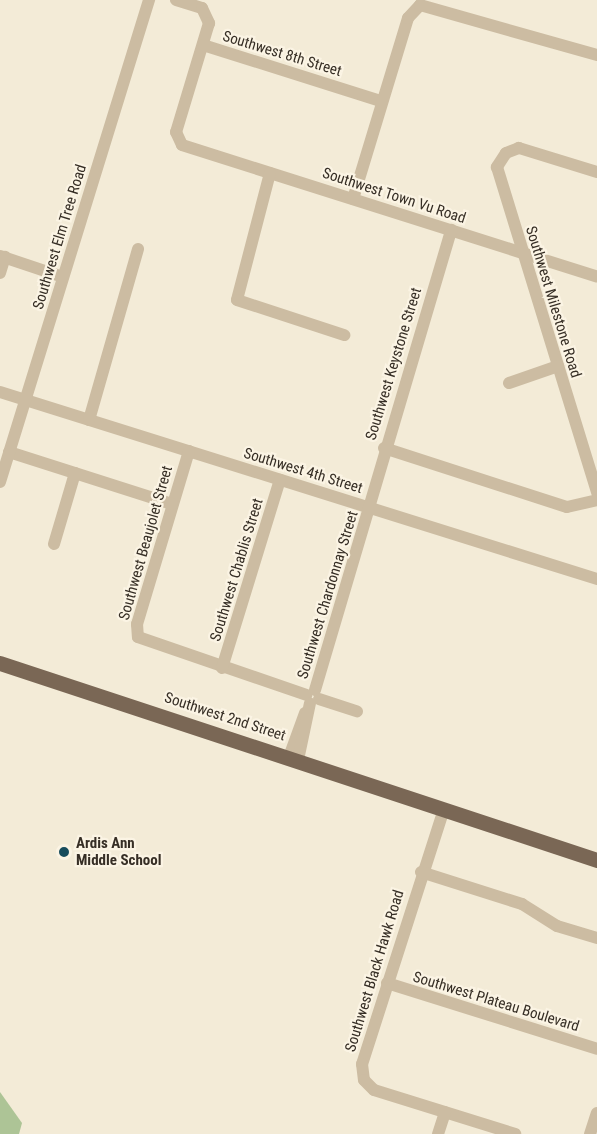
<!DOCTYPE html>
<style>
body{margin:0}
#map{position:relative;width:597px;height:1134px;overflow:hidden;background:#f3ebd7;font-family:"Roboto Condensed",sans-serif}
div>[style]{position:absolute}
.green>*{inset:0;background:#adc496}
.minor>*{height:12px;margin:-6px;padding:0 6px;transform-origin:6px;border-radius:6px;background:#ccbca2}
.major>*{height:15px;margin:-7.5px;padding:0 7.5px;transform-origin:7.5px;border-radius:7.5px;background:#7a6755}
.dots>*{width:16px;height:16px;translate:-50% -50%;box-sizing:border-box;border:3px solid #fbf4e4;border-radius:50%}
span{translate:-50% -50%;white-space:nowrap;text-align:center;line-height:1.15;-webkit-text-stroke:4.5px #fbf4e4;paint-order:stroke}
.street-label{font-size:15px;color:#362e25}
.poi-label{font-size:15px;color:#362e25;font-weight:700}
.left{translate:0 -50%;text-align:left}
</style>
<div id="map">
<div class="green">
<div style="clip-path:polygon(0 1092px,22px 1123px,19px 1134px,0 1134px)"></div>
</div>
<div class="minor">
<div style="left:176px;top:0;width:27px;rotate:17deg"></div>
<div style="left:202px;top:8px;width:17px;rotate:65deg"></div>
<div style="left:209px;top:23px;width:114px;rotate:106.8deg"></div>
<div style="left:176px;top:132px;width:14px;rotate:65deg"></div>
<div style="left:182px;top:145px;width:435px;rotate:17.6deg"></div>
<div style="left:203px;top:45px;width:187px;rotate:17.5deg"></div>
<div style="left:597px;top:172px;width:82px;rotate:-162.9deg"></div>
<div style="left:519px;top:148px;width:14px;rotate:159deg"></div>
<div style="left:506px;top:153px;width:17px;rotate:123deg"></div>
<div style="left:497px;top:167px;width:341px;rotate:72.9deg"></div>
<div style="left:270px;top:173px;width:131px;rotate:104.6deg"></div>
<div style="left:237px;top:300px;width:113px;rotate:18.1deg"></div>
<div style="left:353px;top:199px;width:189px;rotate:-73.1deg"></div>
<div style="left:408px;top:18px;width:18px;rotate:-47deg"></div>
<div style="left:420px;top:5px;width:184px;rotate:15.8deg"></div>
<div style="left:0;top:256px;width:66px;rotate:18.4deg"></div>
<div style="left:0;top:273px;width:17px;rotate:-73deg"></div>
<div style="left:509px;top:383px;width:52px;rotate:-19.1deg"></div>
<div style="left:0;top:392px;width:626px;rotate:17.39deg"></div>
<div style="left:89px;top:420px;width:178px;rotate:-74deg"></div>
<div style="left:384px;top:448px;width:192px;rotate:17.9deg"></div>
<div style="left:567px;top:507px;width:31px;rotate:-13deg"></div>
<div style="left:189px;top:451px;width:181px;rotate:106.7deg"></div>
<div style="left:137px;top:624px;width:13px;rotate:86deg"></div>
<div style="left:138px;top:637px;width:178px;rotate:19deg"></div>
<div style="left:9px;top:452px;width:171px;rotate:17.7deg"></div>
<div style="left:0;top:482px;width:505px;rotate:-72.82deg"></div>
<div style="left:54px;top:544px;width:74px;rotate:-73.5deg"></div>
<div style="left:222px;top:668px;width:197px;rotate:-72.9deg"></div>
<div style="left:315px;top:690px;width:480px;rotate:-73.5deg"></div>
<div style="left:319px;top:699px;width:40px;rotate:18deg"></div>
<div style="left:289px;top:757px;width:47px;rotate:-70deg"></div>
<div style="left:298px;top:760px;width:58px;rotate:-78.1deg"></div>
<div style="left:444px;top:809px;width:268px;rotate:107.8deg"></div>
<div style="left:362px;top:1064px;width:16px;rotate:83deg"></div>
<div style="left:364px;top:1080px;width:14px;rotate:45deg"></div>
<div style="left:374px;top:1090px;width:148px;rotate:17.3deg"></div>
<div style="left:421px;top:872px;width:106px;rotate:17.6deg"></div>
<div style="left:522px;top:904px;width:41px;rotate:32.2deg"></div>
<div style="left:557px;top:926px;width:42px;rotate:16.7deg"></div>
<div style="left:387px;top:983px;width:220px;rotate:17.4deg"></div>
<div style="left:438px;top:1134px;width:23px;rotate:-72deg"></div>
<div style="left:590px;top:1134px;width:22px;rotate:-72deg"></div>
</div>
<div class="major">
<div style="left:0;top:663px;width:629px;rotate:18.26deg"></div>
</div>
<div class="dots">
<div style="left:64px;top:852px;background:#174c5c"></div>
</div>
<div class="street-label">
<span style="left:282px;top:54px;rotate:17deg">Southwest 8th Street</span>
<span style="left:394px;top:196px;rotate:18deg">Southwest Town Vu Road</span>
<span style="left:60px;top:237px;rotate:-73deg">Southwest Elm Tree Road</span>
<span style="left:553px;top:302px;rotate:73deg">Southwest Milestone Road</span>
<span style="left:394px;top:364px;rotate:-73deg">Southwest Keystone Street</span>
<span style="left:303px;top:471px;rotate:17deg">Southwest 4th Street</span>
<span style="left:146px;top:543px;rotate:-74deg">Southwest Beaujolet Street</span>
<span style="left:237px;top:570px;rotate:-73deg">Southwest Chablis Street</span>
<span style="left:328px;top:595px;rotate:-73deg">Southwest Chardonnay Street</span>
<span style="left:225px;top:717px;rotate:18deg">Southwest 2nd Street</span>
<span style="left:375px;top:971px;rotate:-73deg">Southwest Black Hawk Road</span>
<span style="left:496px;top:1002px;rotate:17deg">Southwest Plateau Boulevard</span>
</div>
<div class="poi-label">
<span class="left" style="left:76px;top:852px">Ardis Ann<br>Middle School</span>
</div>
</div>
